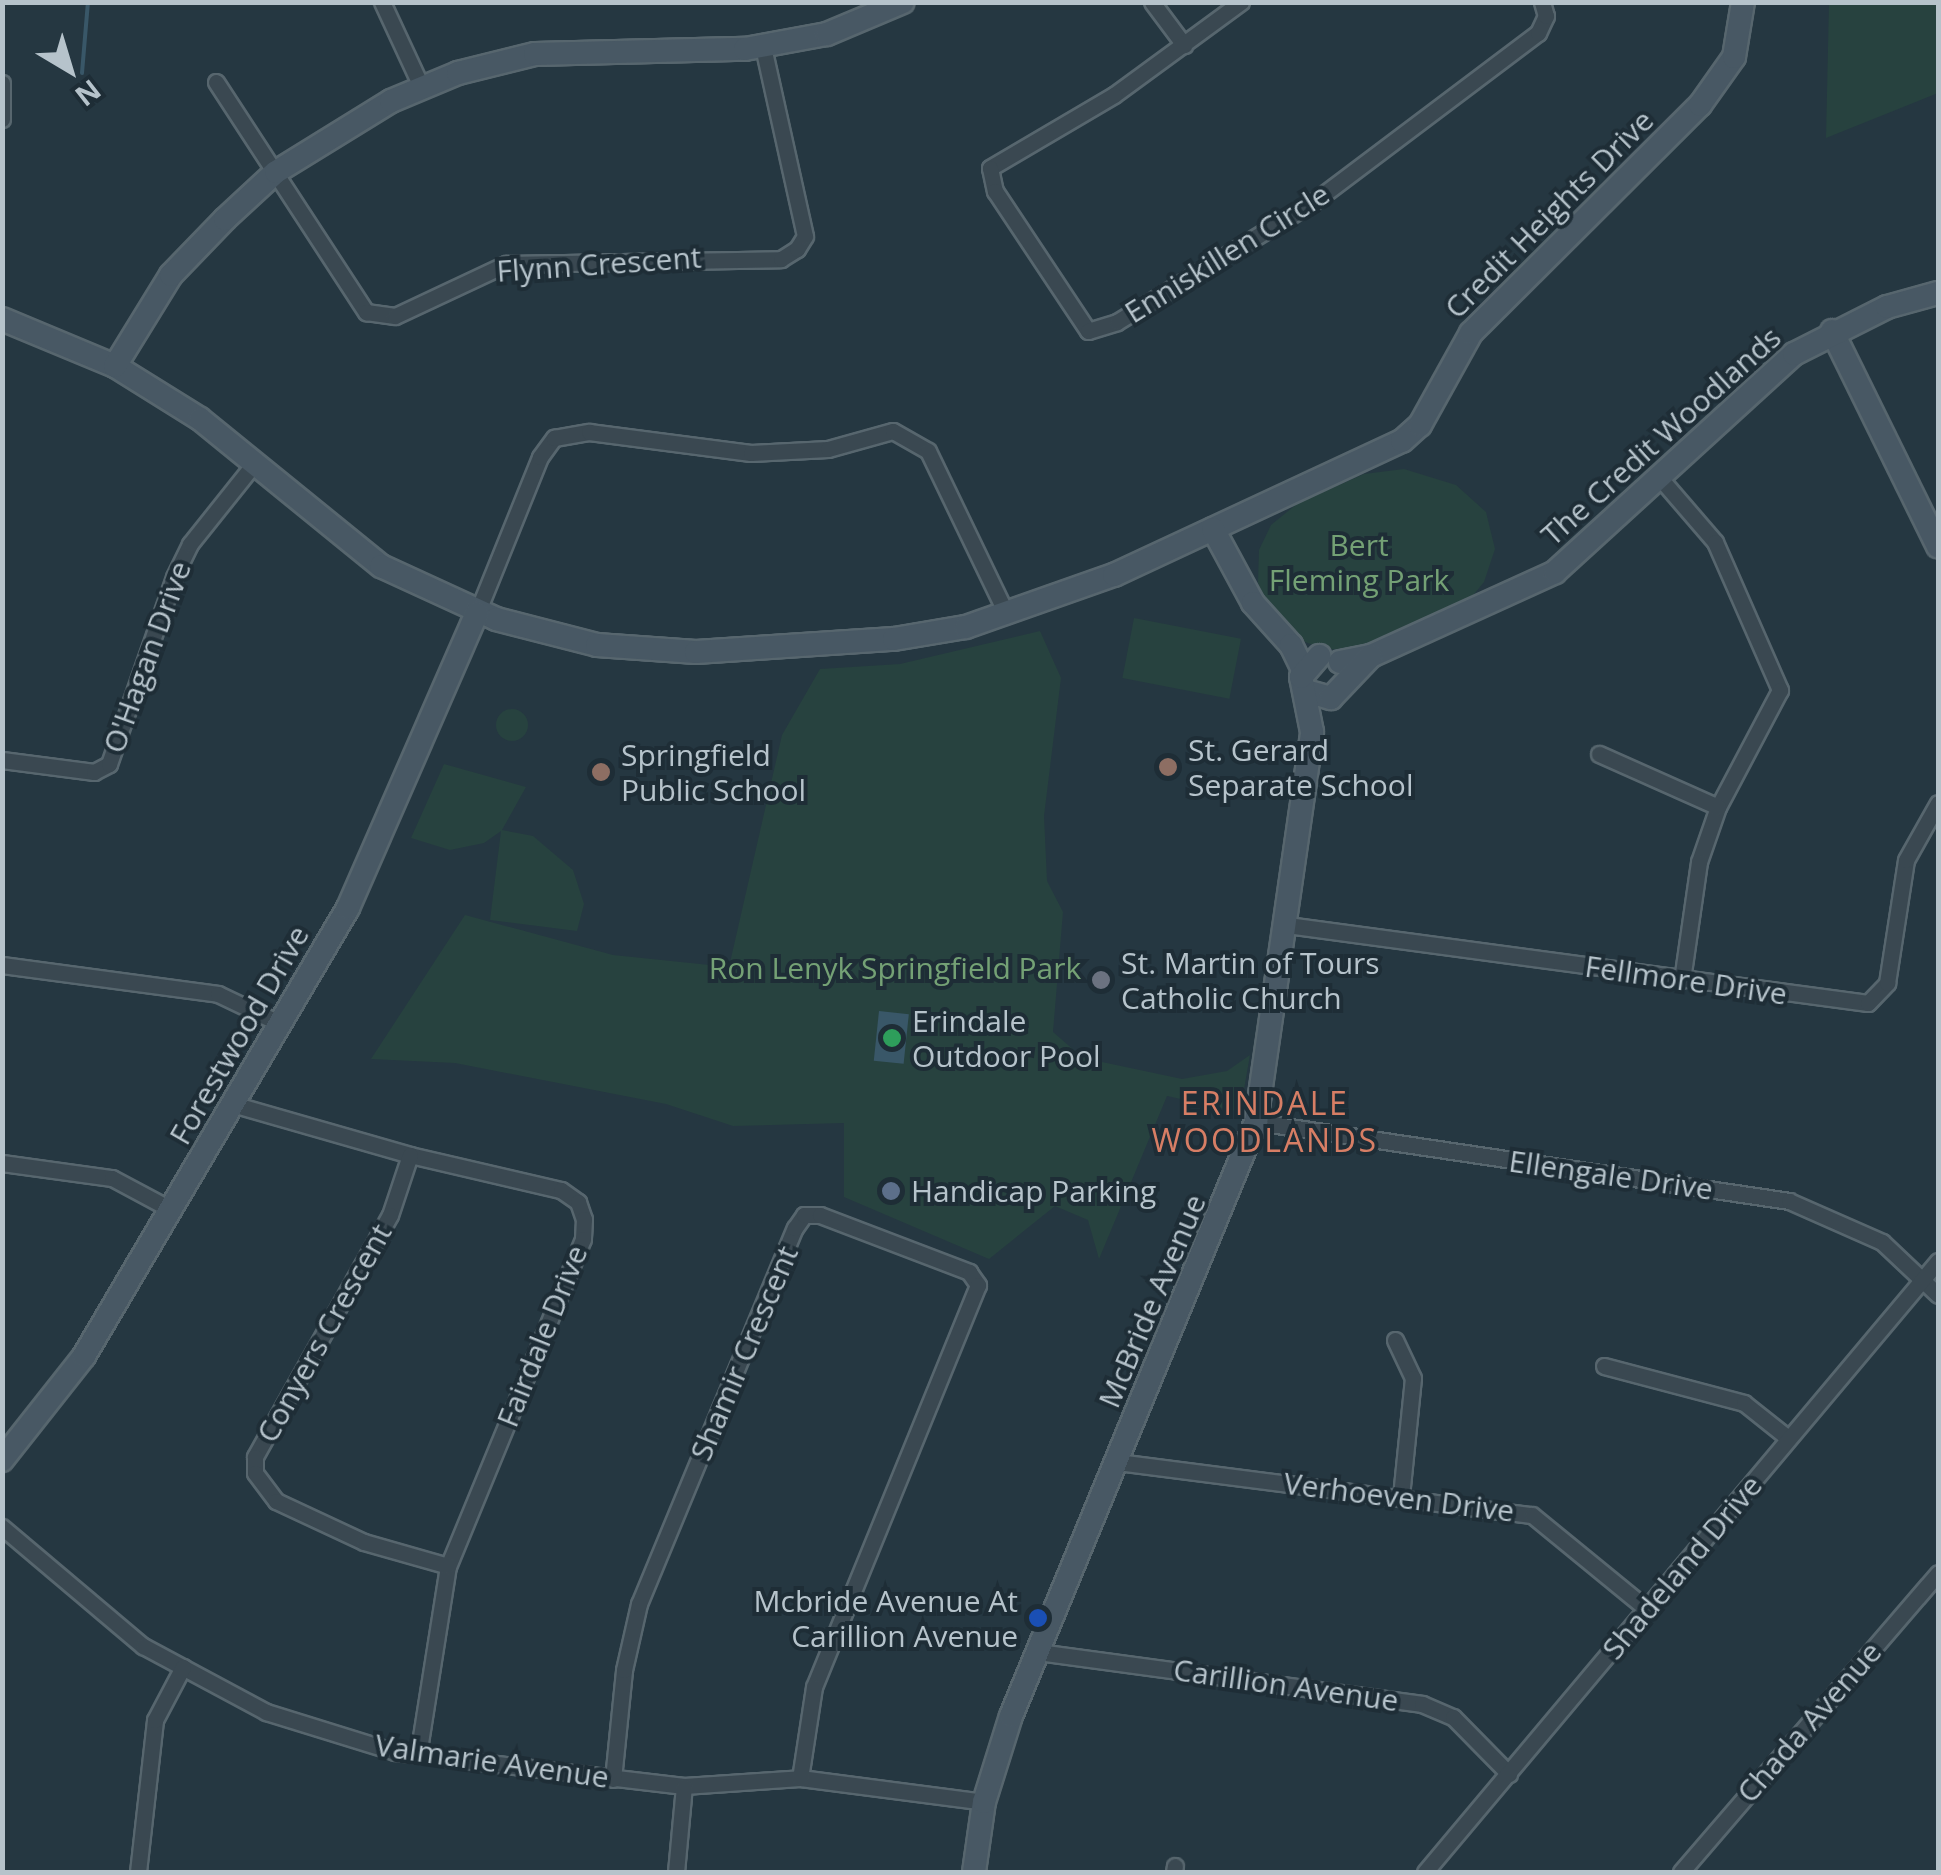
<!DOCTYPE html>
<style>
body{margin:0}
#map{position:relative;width:1941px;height:1875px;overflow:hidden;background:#253741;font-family:"Open Sans",sans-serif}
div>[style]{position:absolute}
.green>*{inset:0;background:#27423f;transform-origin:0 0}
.round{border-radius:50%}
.water>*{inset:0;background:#395768;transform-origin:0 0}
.stream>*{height:4px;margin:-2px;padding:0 2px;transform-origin:2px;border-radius:2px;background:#395768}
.roads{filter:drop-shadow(2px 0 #57666e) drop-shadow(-2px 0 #57666e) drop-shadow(0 2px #57666e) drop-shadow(0 -2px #57666e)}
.street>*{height:15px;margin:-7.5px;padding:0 7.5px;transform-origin:7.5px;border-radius:7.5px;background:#3a4851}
.secondary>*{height:22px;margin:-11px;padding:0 11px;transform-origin:11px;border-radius:11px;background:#485864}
.dots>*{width:28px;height:28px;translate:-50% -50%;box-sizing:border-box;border:5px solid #1e2d36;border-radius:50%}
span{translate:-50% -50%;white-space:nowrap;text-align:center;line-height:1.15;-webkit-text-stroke:8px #1e2d36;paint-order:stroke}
.street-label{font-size:30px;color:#b6c3cb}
.park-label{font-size:30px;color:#74a175}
.poi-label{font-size:30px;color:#b6c3cb}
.left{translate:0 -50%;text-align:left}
.right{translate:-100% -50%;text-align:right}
.neighbourhood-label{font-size:32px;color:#d77e65;letter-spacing:2.5px}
.frame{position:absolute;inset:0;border:5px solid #b6c3cb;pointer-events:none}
.north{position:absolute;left:20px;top:20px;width:100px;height:100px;-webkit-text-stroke:8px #1e2d36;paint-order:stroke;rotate:142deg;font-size:28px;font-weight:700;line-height:40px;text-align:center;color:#b6c3cb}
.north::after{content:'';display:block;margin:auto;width:35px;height:45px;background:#b6c3cb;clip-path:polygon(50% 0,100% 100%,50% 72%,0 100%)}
</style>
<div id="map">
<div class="green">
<div style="clip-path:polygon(1829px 3px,1938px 3px,1938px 93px,1826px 138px)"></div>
<div style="clip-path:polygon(1404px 469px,1456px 485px,1486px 512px,1495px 549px,1484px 582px,1470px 599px,1359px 647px,1325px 650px,1298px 639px,1264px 602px,1258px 583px,1259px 550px,1271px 525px,1298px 503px,1364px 474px)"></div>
<div style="left:1134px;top:618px;width:109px;height:61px;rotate:11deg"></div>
<div style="clip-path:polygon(1040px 631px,1061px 678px,1044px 816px,1047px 881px,1063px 912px,1053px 1032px,1083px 1058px,1182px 1079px,1227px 1071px,1250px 1055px,1240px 1112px,1167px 1096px,1099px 1259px,1088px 1220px,1055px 1206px,989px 1259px,844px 1197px,844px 1123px,733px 1126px,666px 1104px,455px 1063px,371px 1059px,465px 915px,613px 955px,729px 967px,782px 735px,820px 669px,900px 664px)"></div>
<div class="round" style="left:496px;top:709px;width:32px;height:32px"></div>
<div style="clip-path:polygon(444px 764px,526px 787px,502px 830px,533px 836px,573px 870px,584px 904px,577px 931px,490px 920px,501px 831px,484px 843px,450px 850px,411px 838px)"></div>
</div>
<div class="water">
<div style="left:879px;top:1011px;width:30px;height:50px;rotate:6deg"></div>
</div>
<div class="stream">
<div style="left:82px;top:73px;width:71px;rotate:-85.2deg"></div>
</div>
<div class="roads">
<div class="street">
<div style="left:382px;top:2px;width:95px;rotate:65.1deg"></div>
<div style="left:1152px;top:2px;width:54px;rotate:53.3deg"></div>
<div style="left:1241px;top:2px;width:157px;rotate:143.8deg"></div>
<div style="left:1114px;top:95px;width:144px;rotate:149.5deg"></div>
<div style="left:990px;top:168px;width:24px;rotate:78deg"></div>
<div style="left:995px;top:191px;width:168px;rotate:56.4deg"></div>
<div style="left:1088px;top:331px;width:30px;rotate:-17deg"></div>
<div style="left:1117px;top:322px;width:233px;rotate:-31.5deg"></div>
<div style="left:1316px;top:200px;width:278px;rotate:-37deg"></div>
<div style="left:1538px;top:33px;width:19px;rotate:-65deg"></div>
<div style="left:1546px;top:16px;width:15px;rotate:-106deg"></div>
<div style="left:216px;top:82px;width:275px;rotate:56.9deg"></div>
<div style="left:366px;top:312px;width:29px;rotate:8deg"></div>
<div style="left:395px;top:316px;width:123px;rotate:-25.1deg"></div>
<div style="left:506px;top:264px;width:275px;rotate:-1deg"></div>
<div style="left:781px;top:259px;width:19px;rotate:-32deg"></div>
<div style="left:797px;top:249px;width:15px;rotate:-58deg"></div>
<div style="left:805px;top:236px;width:195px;rotate:-102.5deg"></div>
<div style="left:2px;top:83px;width:36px;rotate:90deg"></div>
<div style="left:1660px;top:478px;width:84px;rotate:49.3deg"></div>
<div style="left:1715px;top:542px;width:162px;rotate:66.3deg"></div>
<div style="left:1780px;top:690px;width:132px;rotate:117.9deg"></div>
<div style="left:1718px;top:807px;width:58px;rotate:109.1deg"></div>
<div style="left:1699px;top:862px;width:119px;rotate:98.2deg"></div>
<div style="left:477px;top:613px;width:168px;rotate:-68deg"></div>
<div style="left:540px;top:457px;width:24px;rotate:-54deg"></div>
<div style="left:554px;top:438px;width:36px;rotate:-10deg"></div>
<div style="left:589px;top:432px;width:163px;rotate:7.4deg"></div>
<div style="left:751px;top:453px;width:77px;rotate:-3deg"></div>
<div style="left:828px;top:449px;width:67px;rotate:-15.5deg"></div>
<div style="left:893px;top:431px;width:40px;rotate:29.7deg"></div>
<div style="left:928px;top:451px;width:182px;rotate:64.3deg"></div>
<div style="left:1599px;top:754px;width:130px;rotate:24deg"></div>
<div style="left:2px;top:760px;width:93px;rotate:7.4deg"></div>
<div style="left:94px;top:772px;width:17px;rotate:-28deg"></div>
<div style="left:109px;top:764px;width:198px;rotate:-70.8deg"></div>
<div style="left:174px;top:577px;width:37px;rotate:-64deg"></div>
<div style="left:190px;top:544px;width:101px;rotate:-51.4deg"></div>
<div style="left:1287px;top:925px;width:586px;rotate:7.65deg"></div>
<div style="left:1868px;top:1003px;width:28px;rotate:-46deg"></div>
<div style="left:1887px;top:983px;width:124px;rotate:-81.2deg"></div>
<div style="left:1906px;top:860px;width:65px;rotate:-60.7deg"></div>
<div style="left:2px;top:965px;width:218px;rotate:7.6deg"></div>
<div style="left:218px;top:994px;width:68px;rotate:25.4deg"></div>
<div style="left:236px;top:1105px;width:181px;rotate:16deg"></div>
<div style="left:410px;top:1155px;width:155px;rotate:13.1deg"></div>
<div style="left:561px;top:1190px;width:21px;rotate:35deg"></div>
<div style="left:578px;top:1202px;width:18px;rotate:71deg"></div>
<div style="left:584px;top:1219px;width:20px;rotate:93deg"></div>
<div style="left:583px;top:1239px;width:354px;rotate:112.4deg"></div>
<div style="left:448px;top:1566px;width:191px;rotate:99deg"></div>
<div style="left:1256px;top:1122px;width:539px;rotate:8.43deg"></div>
<div style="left:1789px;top:1201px;width:102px;rotate:23.8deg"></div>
<div style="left:1882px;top:1242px;width:77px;rotate:43.4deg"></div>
<div style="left:410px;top:1155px;width:63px;rotate:108.4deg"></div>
<div style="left:390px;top:1215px;width:277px;rotate:119.2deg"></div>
<div style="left:255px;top:1457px;width:16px;rotate:90deg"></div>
<div style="left:255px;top:1473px;width:35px;rotate:53deg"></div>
<div style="left:276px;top:1501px;width:97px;rotate:25deg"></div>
<div style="left:364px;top:1542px;width:87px;rotate:15.9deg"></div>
<div style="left:2px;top:1163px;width:111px;rotate:7.8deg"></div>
<div style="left:112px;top:1178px;width:66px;rotate:28.1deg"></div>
<div style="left:1395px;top:1340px;width:42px;rotate:64.7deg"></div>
<div style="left:1413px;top:1378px;width:119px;rotate:95.8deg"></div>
<div style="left:1604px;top:1366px;width:145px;rotate:14.8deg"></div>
<div style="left:1744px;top:1403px;width:56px;rotate:38.5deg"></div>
<div style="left:1117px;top:1462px;width:418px;rotate:7.3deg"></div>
<div style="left:1532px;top:1515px;width:149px;rotate:39.3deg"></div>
<div style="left:2px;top:1527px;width:185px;rotate:40.2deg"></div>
<div style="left:143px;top:1646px;width:140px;rotate:28.2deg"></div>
<div style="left:266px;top:1712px;width:135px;rotate:17.2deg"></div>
<div style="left:395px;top:1752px;width:291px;rotate:6.7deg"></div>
<div style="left:684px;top:1786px;width:116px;rotate:-3.9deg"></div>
<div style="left:800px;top:1778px;width:186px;rotate:7.4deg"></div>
<div style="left:1038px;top:1652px;width:388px;rotate:7.7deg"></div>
<div style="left:1422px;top:1704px;width:34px;rotate:23deg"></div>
<div style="left:1453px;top:1717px;width:80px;rotate:45.5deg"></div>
<div style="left:613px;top:1779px;width:110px;rotate:-84.2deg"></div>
<div style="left:624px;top:1670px;width:68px;rotate:-77.2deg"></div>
<div style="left:639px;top:1604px;width:407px;rotate:-67.5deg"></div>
<div style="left:795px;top:1228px;width:16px;rotate:-55deg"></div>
<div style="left:804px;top:1215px;width:16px"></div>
<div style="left:820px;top:1215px;width:160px;rotate:20.9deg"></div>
<div style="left:969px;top:1272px;width:16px;rotate:55deg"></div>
<div style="left:978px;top:1285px;width:434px;rotate:112.2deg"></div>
<div style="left:814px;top:1687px;width:92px;rotate:98.7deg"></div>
<div style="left:138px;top:1872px;width:153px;rotate:-83.6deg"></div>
<div style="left:155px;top:1720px;width:60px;rotate:-62.2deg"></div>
<div style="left:676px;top:1872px;width:86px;rotate:-84.7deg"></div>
<div style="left:1174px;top:1872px;width:6px;rotate:-81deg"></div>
<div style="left:1425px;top:1872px;width:798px;rotate:-49.98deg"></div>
<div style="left:1681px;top:1872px;width:394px;rotate:-49.3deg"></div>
</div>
<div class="secondary">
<div style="left:2px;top:319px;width:122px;rotate:22.6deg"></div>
<div style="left:115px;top:366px;width:100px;rotate:31.9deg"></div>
<div style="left:200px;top:419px;width:233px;rotate:39.1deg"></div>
<div style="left:381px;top:566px;width:127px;rotate:24.7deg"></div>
<div style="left:496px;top:619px;width:104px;rotate:14.4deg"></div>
<div style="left:597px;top:645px;width:99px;rotate:4deg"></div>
<div style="left:696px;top:652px;width:198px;rotate:-3.8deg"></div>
<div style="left:894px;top:639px;width:73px;rotate:-9.5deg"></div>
<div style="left:966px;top:627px;width:157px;rotate:-19.4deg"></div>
<div style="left:1114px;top:575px;width:318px;rotate:-25deg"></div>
<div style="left:1402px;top:441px;width:24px;rotate:-42deg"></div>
<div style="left:1420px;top:425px;width:105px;rotate:-61deg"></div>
<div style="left:1471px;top:333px;width:323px;rotate:-44.9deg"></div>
<div style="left:1700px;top:105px;width:59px;rotate:-54.7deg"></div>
<div style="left:1734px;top:57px;width:56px;rotate:-80.7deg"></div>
<div style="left:1832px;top:331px;width:240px;rotate:63.8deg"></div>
<div style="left:115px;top:366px;width:107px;rotate:-58.4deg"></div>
<div style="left:171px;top:275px;width:78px;rotate:-46deg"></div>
<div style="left:225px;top:219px;width:69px;rotate:-42.7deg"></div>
<div style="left:276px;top:172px;width:135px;rotate:-31.7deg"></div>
<div style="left:391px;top:101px;width:73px;rotate:-22.7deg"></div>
<div style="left:458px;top:73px;width:79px;rotate:-13.9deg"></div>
<div style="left:535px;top:54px;width:210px;rotate:-1.4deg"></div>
<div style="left:745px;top:49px;width:83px;rotate:-10.4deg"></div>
<div style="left:827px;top:34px;width:82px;rotate:-22.8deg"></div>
<div style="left:1213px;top:529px;width:84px;rotate:61.6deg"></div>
<div style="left:1253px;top:603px;width:57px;rotate:47.9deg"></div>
<div style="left:1291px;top:645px;width:28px;rotate:64deg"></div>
<div style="left:1340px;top:662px;width:32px;rotate:-11deg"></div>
<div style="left:1371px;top:656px;width:202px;rotate:-24.5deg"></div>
<div style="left:1555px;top:572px;width:323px;rotate:-42.4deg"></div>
<div style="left:1794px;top:354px;width:104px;rotate:-26.8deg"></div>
<div style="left:1887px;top:307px;width:53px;rotate:-15.4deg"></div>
<div style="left:1306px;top:691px;width:26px;rotate:16deg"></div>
<div style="left:1331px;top:698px;width:58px;rotate:-46.4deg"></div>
<div style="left:2px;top:1460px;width:132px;rotate:-51.7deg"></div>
<div style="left:84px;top:1356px;width:520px;rotate:-59.49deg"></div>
<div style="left:348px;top:908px;width:322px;rotate:-66.4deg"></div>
<div style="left:974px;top:1872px;width:71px;rotate:-81.9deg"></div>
<div style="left:984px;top:1802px;width:90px;rotate:-72.6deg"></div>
<div style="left:1011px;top:1716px;width:643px;rotate:-67.59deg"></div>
<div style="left:1256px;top:1122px;width:394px;rotate:-81.8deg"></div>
<div style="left:1312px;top:732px;width:56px;rotate:-101.3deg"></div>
<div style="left:1301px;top:677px;width:28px;rotate:-49deg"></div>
</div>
</div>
<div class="dots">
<div style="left:1168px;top:767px;background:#8d6e63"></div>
<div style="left:601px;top:772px;background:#8d6e63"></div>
<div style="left:1101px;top:980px;background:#6b7280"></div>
<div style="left:892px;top:1038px;background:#2e9e5b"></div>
<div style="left:891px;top:1191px;background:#5c6f8a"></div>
<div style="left:1038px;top:1618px;background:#1a4fb4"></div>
</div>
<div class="street-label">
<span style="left:1549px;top:214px;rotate:-45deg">Credit Heights Drive</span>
<span style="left:1227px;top:253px;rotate:-32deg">Enniskillen Circle</span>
<span style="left:599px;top:264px;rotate:-4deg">Flynn Crescent</span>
<span style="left:1661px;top:436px;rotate:-42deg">The Credit Woodlands</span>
<span style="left:147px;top:657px;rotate:-70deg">O'Hagan Drive</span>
<span style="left:1686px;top:980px;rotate:8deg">Fellmore Drive</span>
<span style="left:239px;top:1035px;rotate:-60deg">Forestwood Drive</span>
<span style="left:1611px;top:1175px;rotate:8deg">Ellengale Drive</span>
<span style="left:1152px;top:1301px;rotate:-67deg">McBride Avenue</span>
<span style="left:324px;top:1333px;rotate:-61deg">Conyers Crescent</span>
<span style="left:542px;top:1336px;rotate:-68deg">Fairdale Drive</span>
<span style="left:744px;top:1353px;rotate:-67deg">Shamir Crescent</span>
<span style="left:1399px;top:1497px;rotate:7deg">Verhoeven Drive</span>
<span style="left:1682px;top:1567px;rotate:-50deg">Shadeland Drive</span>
<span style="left:1286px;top:1685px;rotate:8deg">Carillion Avenue</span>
<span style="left:1809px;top:1722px;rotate:-49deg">Chada Avenue</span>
<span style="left:492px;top:1761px;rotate:8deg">Valmarie Avenue</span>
</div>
<div class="park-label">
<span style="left:1359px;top:562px">Bert<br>Fleming Park</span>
<span style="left:895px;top:968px">Ron Lenyk Springfield Park</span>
</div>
<div class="poi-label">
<span class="left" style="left:1188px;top:767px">St. Gerard<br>Separate School</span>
<span class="left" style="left:621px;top:772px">Springfield<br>Public School</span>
<span class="left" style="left:1121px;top:980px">St. Martin of Tours<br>Catholic Church</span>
<span class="left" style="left:912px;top:1038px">Erindale<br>Outdoor Pool</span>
<span class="left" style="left:911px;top:1191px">Handicap Parking</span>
<span class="right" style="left:1018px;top:1618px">Mcbride Avenue At<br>Carillion Avenue</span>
</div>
<div class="neighbourhood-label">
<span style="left:1265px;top:1122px">ERINDALE<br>WOODLANDS</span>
</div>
<div class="frame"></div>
<div class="north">N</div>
</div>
